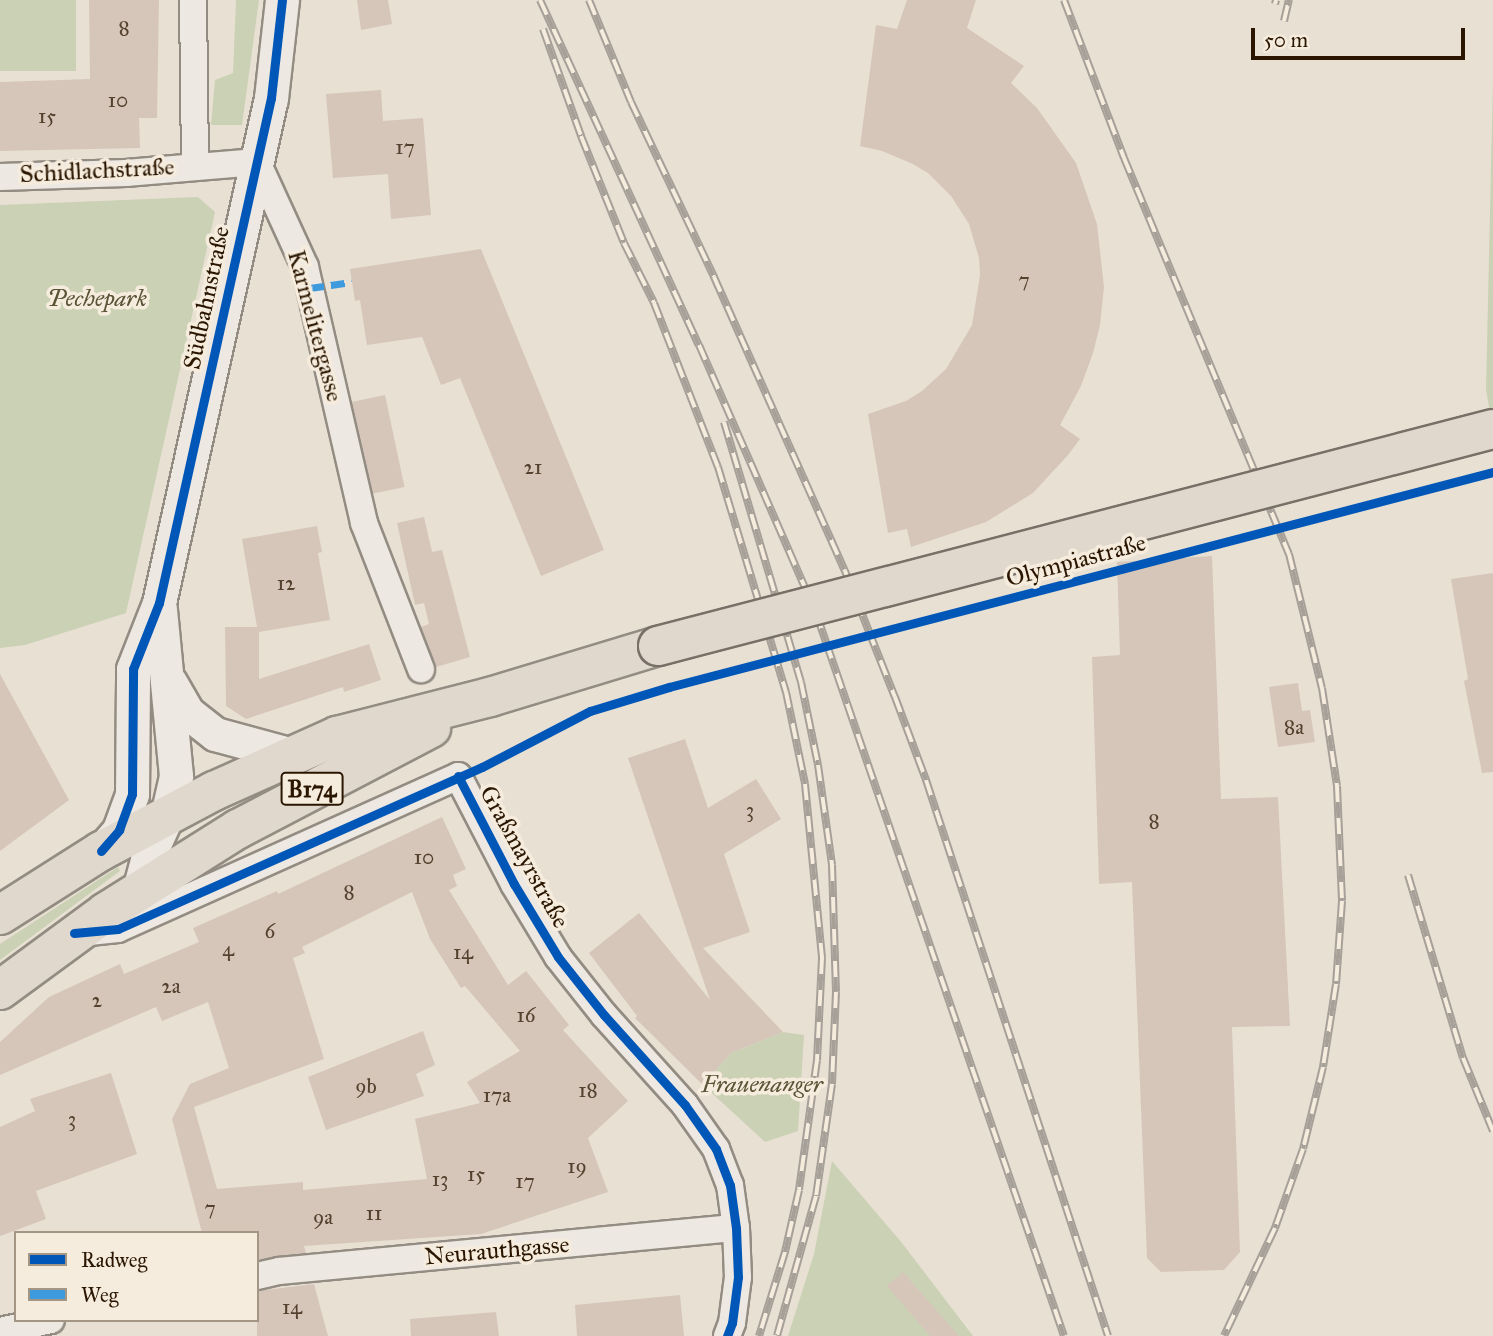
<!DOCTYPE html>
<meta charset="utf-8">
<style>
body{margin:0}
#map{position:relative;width:1493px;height:1336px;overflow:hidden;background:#e8e0d3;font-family:"IM FELL Great Primer",serif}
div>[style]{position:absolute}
.green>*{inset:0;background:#cbd1b4;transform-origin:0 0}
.building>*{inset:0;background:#d6c6ba;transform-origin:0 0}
.roads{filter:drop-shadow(2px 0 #938c82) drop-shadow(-2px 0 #938c82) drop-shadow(0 2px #938c82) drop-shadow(0 -2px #938c82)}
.minor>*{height:26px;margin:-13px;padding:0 13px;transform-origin:13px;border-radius:13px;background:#ede8e2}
.tertiary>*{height:33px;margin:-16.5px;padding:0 16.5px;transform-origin:16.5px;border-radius:16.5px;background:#ede8e2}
.primary>*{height:38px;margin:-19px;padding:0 19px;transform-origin:19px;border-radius:19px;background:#e0d8cd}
.rail>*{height:8px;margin-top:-4px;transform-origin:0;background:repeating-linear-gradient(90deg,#f6ecdd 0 16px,#a6a099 0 32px);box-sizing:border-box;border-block:2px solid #a6a099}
.bridges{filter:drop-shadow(2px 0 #787067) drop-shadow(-2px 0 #787067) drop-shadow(0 2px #787067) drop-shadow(0 -2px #787067)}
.primary-bridge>*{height:38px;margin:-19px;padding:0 19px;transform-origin:19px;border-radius:19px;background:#e0d8cd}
.quiet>*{height:7px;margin-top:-3.5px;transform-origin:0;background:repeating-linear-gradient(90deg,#3d9adc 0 14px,transparent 0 21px)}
.cycleway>*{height:9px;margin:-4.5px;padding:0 4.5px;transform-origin:4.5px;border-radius:4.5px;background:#0057b8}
span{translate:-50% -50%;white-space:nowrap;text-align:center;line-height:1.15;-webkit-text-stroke:7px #f6ecdd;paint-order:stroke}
.number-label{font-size:21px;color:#55422e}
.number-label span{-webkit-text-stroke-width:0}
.shield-label span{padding:2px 5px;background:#f6ecdd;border:2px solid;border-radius:5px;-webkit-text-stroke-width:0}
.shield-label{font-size:23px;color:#2a1600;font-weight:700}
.street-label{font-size:24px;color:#2a1600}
.park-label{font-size:24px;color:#5a5336;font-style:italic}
.legend{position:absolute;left:14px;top:1231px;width:245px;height:91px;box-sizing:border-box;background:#f6ecdd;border:2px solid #a49685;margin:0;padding:9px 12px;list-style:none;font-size:21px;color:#2a1600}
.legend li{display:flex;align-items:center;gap:14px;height:35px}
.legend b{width:35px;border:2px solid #a49685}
.scale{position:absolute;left:1251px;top:28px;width:214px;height:32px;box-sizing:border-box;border:4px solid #2a1600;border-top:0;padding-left:9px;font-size:21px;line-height:24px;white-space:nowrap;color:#2a1600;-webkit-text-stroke:5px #f6ecdd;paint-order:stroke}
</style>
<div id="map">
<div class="green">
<div style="left:0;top:0;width:76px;height:71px"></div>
<div style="clip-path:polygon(236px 0,259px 0,242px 125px,211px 125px,215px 80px,233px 73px)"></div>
<div style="clip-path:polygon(1493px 79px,1493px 432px,1486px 389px)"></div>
<div style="clip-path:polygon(198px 197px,215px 212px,126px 613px,25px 645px,0 648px,0 205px)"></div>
<div style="clip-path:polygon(118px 867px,120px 871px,0 960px,0 944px)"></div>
<div style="clip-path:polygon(783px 1032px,804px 1035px,798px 1131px,765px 1142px,703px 1085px,731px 1053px)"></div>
<div style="clip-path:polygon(832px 1161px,902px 1243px,973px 1336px,788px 1336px,814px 1254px)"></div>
</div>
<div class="building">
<div style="clip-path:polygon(89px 0,159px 0,157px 118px,139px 118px,140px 148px,0 151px,0 82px,90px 79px)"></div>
<div style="clip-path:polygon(357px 0,388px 0,392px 24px,361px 30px)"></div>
<div style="clip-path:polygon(907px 0,976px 0,967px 28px,1024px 66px,1011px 83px,1037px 108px,1076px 163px,1097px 224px,1104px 287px,1100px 325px,1093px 353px,1081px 386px,1060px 425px,1080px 439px,1068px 455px,1033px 493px,986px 522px,911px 547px,907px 529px,888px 533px,868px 414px,906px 401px,922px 391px,946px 369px,972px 325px,980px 275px,979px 258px,969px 224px,951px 196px,928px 173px,913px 164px,882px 151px,860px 146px,876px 25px,897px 29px)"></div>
<div style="clip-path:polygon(381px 90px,383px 121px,423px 118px,431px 215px,391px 219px,388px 174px,333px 178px,326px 94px)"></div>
<div style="clip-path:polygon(481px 249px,604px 550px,541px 576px,460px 378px,441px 385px,422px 337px,367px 345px,360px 300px,355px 301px,350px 269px)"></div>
<div style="left:385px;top:395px;width:94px;height:34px;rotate:78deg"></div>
<div style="clip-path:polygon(424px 517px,432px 552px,442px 550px,470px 657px,436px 667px,421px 627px,429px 624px,424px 603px,415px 605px,397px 523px)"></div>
<div style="clip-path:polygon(317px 526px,322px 552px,318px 553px,330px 620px,259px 632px,259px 679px,369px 644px,381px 680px,344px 692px,343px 687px,246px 719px,226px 706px,225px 627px,257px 627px,242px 539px)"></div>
<div style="clip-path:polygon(1212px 556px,1221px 799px,1278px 797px,1290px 1026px,1232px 1027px,1240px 1252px,1224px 1270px,1161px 1272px,1147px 1258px,1132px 882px,1099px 884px,1092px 657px,1120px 655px,1117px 562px)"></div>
<div style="clip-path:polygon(1493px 573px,1493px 772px,1482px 773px,1464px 681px,1468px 679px,1451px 579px)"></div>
<div style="clip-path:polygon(0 674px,69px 800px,0 851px)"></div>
<div style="clip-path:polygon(1298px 683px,1302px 711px,1310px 710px,1315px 742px,1278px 747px,1269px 687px)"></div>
<div style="clip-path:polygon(685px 739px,708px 808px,756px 779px,781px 819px,724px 854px,750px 932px,703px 948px,783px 1032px,731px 1053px,703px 1085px,635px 1018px,637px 1016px,589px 953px,639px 913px,710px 1000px,628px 758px)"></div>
<div style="clip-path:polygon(evenodd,442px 817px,466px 869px,453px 875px,457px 886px,449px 890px,508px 985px,526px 971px,569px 1025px,563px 1030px,628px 1101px,588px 1138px,608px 1192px,481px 1234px,304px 1246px,306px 1253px,257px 1260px,257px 1233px,202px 1233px,172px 1119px,190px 1084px,229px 1068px,208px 1002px,162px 1021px,156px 1007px,0 1075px,0 1042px,49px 997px,120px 964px,124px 974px,199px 942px,193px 928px,277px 891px,278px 894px,442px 817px,412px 892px,430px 939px,461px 988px,465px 986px,520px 1051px,467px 1082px,480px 1103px,415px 1119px,427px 1179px,303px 1190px,303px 1182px,217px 1189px,194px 1107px,324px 1059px,293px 958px,305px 953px,302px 947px,412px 892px)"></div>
<div style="clip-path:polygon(423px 1031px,435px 1065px,416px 1074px,424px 1096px,326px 1130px,308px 1077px)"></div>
<div style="clip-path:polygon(111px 1073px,137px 1154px,36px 1191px,46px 1219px,0 1236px,0 1127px,35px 1111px,30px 1099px)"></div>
<div style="clip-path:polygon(903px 1272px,959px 1336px,930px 1336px,887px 1286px)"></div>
<div style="clip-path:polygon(314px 1284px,328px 1336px,257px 1336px,257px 1291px)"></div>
<div style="clip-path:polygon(680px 1295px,684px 1336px,577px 1336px,575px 1305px)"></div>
<div style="clip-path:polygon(496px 1312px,499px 1336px,411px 1336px,410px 1319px)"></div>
</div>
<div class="roads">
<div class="minor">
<div style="left:193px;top:0;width:165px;rotate:89.3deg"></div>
<div style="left:0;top:177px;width:126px;rotate:-1.8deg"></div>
<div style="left:126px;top:173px;width:131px;rotate:-4.8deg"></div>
<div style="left:257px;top:162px;width:115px;rotate:65.4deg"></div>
<div style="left:305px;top:267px;width:263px;rotate:77deg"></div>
<div style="left:364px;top:523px;width:157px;rotate:68.7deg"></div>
<div style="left:80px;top:933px;width:38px;rotate:-6deg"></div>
<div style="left:118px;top:929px;width:373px;rotate:-24.2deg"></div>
<div style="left:458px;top:776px;width:122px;rotate:62.6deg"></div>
<div style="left:514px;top:884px;width:85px;rotate:58.9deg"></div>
<div style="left:558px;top:957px;width:74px;rotate:51.6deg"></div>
<div style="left:604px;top:1015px;width:121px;rotate:48deg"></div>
<div style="left:685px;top:1105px;width:54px;rotate:54.8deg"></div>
<div style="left:716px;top:1149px;width:39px;rotate:69deg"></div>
<div style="left:730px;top:1185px;width:43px;rotate:82.1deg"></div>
<div style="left:736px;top:1228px;width:49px;rotate:87.7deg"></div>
<div style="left:738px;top:1277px;width:46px;rotate:97.4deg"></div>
<div style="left:732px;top:1323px;width:14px;rotate:111deg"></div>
<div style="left:257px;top:1276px;width:23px;rotate:-13deg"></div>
<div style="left:279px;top:1271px;width:459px;rotate:-5.4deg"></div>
<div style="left:0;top:1331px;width:52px;rotate:-12.2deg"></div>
</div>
<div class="tertiary">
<div style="left:170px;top:682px;width:34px;rotate:60deg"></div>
<div style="left:187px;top:712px;width:36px;rotate:38deg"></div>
<div style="left:215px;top:734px;width:81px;rotate:15.1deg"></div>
<div style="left:101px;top:851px;width:28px;rotate:-49deg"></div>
<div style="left:119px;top:830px;width:38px;rotate:-70deg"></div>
<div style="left:132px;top:794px;width:125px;rotate:-89.5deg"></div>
<div style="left:133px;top:669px;width:71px;rotate:-68.5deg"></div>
<div style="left:159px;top:603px;width:517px;rotate:-77.5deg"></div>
<div style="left:271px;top:98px;width:99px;rotate:-83.6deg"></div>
<div style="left:139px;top:890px;width:31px;rotate:-75deg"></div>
<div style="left:147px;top:860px;width:48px;rotate:-65.6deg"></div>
<div style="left:167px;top:816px;width:41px;rotate:-77.3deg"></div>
<div style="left:176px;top:776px;width:168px;rotate:-95.5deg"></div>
</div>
<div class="primary">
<div style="left:0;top:915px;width:120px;rotate:-32.4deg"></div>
<div style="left:101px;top:851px;width:128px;rotate:-28deg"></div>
<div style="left:214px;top:791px;width:135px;rotate:-24.1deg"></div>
<div style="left:337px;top:736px;width:158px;rotate:-14.3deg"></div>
<div style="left:490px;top:697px;width:176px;rotate:-16.9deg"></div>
<div style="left:0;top:990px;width:132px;rotate:-36.3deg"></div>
<div style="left:106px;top:912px;width:156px;rotate:-32.2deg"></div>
<div style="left:238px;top:829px;width:218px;rotate:-27.6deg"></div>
</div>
</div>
<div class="rail">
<div style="left:540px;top:0;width:380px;rotate:65.3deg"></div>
<div style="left:699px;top:345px;width:292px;rotate:66.4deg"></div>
<div style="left:816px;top:613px;width:764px;rotate:71.07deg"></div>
<div style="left:589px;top:0;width:110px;rotate:67.6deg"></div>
<div style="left:631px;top:102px;width:194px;rotate:64.6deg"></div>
<div style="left:714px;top:277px;width:322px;rotate:66deg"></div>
<div style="left:845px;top:571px;width:136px;rotate:68.4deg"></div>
<div style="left:895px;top:697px;width:89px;rotate:69.5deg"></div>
<div style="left:926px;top:780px;width:585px;rotate:71.87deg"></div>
<div style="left:1064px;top:0;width:169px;rotate:69.2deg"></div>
<div style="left:1124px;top:158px;width:429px;rotate:67.4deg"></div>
<div style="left:1289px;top:554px;width:138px;rotate:76.2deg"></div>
<div style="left:1322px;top:688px;width:99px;rotate:81.3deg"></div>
<div style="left:1337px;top:786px;width:115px;rotate:87.5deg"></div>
<div style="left:1342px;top:901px;width:83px;rotate:94.1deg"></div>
<div style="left:1336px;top:984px;width:84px;rotate:98.9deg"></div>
<div style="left:1323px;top:1067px;width:84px;rotate:103.7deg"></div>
<div style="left:1303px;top:1149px;width:84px;rotate:109.5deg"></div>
<div style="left:1275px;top:1228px;width:119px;rotate:115.3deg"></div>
<div style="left:1275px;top:4px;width:4px;rotate:-76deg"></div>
<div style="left:1284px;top:21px;width:22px;rotate:-77deg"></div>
<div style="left:543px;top:29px;width:114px;rotate:70.4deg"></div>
<div style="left:581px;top:136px;width:115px;rotate:68.1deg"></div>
<div style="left:624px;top:243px;width:67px;rotate:63.4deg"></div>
<div style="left:654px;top:303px;width:176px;rotate:68.7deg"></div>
<div style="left:718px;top:467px;width:235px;rotate:73.2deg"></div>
<div style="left:786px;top:692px;width:94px;rotate:78.3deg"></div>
<div style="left:805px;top:784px;width:175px;rotate:84.4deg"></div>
<div style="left:822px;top:958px;width:102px;rotate:92.8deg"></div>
<div style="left:817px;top:1060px;width:131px;rotate:97.9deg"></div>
<div style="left:799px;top:1190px;width:64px;rotate:102.7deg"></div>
<div style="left:785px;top:1252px;width:88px;rotate:107.2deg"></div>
<div style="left:724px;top:422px;width:271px;rotate:73.5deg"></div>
<div style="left:801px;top:682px;width:85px;rotate:78.4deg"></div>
<div style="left:818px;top:765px;width:101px;rotate:82deg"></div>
<div style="left:832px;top:865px;width:127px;rotate:88.2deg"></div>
<div style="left:836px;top:992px;width:92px;rotate:92.5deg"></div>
<div style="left:832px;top:1084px;width:113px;rotate:98.1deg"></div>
<div style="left:816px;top:1196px;width:145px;rotate:105.6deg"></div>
<div style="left:1408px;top:875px;width:191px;rotate:73.3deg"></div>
<div style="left:1463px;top:1058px;width:79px;rotate:67.7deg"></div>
</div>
<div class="bridges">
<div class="primary-bridge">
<div style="left:658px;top:646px;width:863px;rotate:-14.57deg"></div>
</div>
</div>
<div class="quiet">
<div style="left:310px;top:288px;width:42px;rotate:-8.1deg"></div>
</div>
<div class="cycleway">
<div style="left:458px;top:776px;width:122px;rotate:62.6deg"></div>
<div style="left:514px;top:884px;width:85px;rotate:58.9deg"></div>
<div style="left:558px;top:957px;width:74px;rotate:51.6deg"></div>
<div style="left:604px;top:1015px;width:121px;rotate:48deg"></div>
<div style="left:685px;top:1105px;width:54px;rotate:54.8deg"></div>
<div style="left:716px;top:1149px;width:39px;rotate:69deg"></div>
<div style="left:730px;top:1185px;width:43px;rotate:82.1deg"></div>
<div style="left:736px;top:1228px;width:49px;rotate:87.7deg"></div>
<div style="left:738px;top:1277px;width:46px;rotate:97.4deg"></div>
<div style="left:732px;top:1323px;width:14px;rotate:111deg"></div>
<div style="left:101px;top:851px;width:28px;rotate:-49deg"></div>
<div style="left:119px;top:830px;width:38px;rotate:-70deg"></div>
<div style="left:132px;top:794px;width:125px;rotate:-89.5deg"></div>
<div style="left:133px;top:669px;width:71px;rotate:-68.5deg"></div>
<div style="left:159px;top:603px;width:517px;rotate:-77.5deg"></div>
<div style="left:271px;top:98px;width:99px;rotate:-83.6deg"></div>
<div style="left:74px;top:933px;width:44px;rotate:-5.2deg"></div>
<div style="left:118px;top:929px;width:398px;rotate:-24deg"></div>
<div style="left:482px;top:767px;width:122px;rotate:-27.4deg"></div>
<div style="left:590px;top:711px;width:83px;rotate:-16.9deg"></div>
<div style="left:669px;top:687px;width:852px;rotate:-14.62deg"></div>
</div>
<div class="number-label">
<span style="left:124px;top:28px">8</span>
<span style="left:118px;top:100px">10</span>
<span style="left:47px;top:116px">15</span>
<span style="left:405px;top:147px">17</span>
<span style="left:1024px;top:280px">7</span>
<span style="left:533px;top:467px">21</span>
<span style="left:286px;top:583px">12</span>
<span style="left:1294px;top:727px">8a</span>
<span style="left:750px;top:810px">3</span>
<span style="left:1154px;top:821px">8</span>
<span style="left:424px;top:857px">10</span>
<span style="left:349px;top:892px">8</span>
<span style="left:270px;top:931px">6</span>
<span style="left:228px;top:949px">4</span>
<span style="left:463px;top:952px">14</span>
<span style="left:171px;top:986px">2a</span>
<span style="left:97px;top:1000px">2</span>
<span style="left:526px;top:1015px">16</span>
<span style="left:366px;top:1086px">9b</span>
<span style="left:588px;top:1090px">18</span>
<span style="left:497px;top:1095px">17a</span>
<span style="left:72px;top:1119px">3</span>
<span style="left:577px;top:1166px">19</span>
<span style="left:476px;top:1174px">15</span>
<span style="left:440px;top:1179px">13</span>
<span style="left:525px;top:1181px">17</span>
<span style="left:210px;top:1208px">7</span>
<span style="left:374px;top:1213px">11</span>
<span style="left:323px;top:1217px">9a</span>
<span style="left:292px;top:1307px">14</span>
</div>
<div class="shield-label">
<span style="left:312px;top:789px">B174</span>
</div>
<div class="street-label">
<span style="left:97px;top:171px;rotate:-3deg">Schidlachstraße</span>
<span style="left:207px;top:298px;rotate:-78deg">Südbahnstraße</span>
<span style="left:315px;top:326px;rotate:75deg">Karmelitergasse</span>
<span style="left:1076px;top:561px;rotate:-15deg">Olympiastraße</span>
<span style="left:524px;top:857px;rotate:61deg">Graßmayrstraße</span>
<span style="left:497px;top:1251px;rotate:-5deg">Neurauthgasse</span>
</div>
<div class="park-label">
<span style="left:97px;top:299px">Pechepark</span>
<span style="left:762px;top:1085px">Frauenanger</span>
</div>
<ul class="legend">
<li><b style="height:9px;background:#0057b8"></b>Radweg</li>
<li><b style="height:9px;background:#3d9adc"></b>Weg</li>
</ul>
<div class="scale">50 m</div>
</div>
